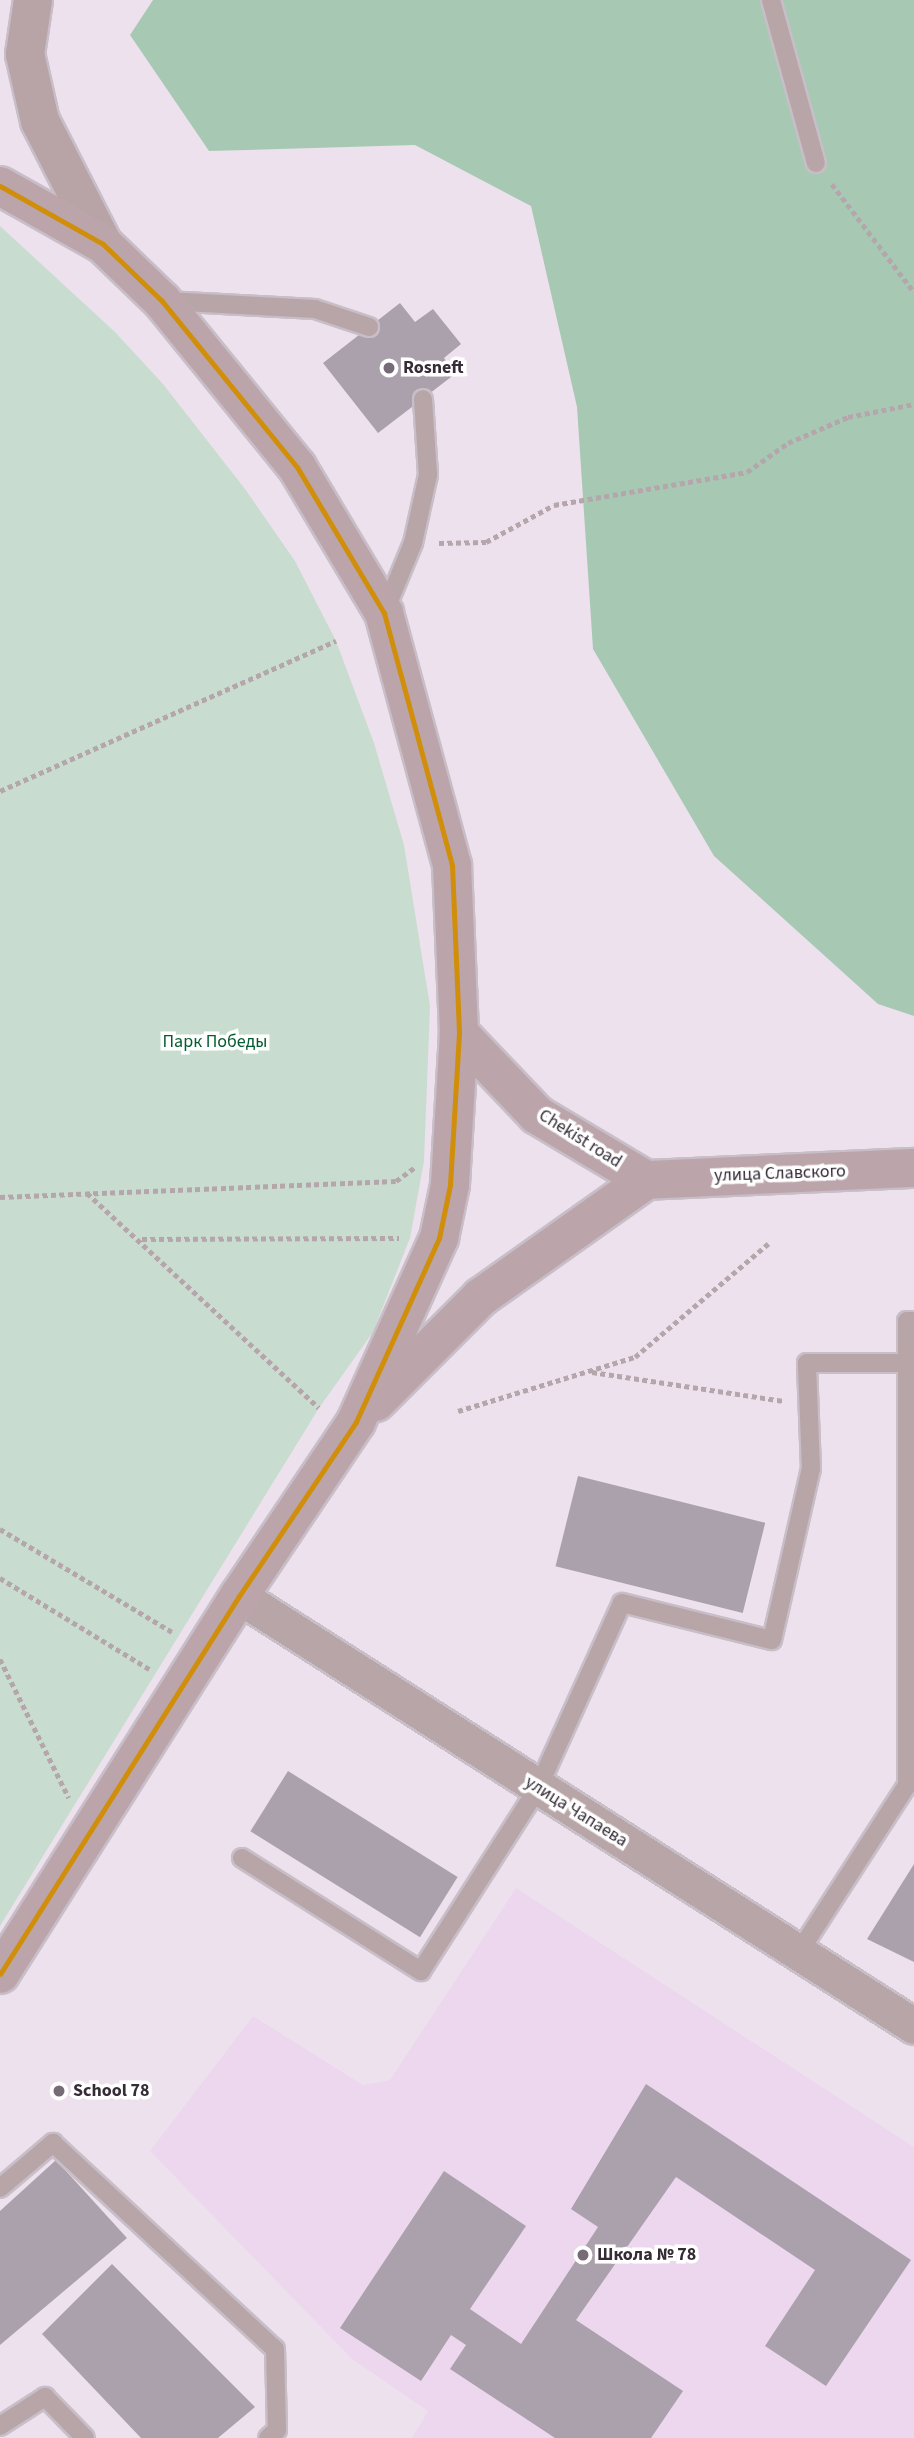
<!DOCTYPE html>
<meta charset="utf-8">
<style>
body{margin:0}
#map{position:relative;width:914px;height:2438px;overflow:hidden;background:#eee1ee;font-family:"Source Sans 3",sans-serif}
div>[style]{position:absolute}
.built>*{inset:0;background:#edd7ee}
.green>*{inset:0;background:#c8ddcf}
.forest>*{inset:0;background:#a7c9b3}
.building>*{inset:0;background:#aba1ac;transform-origin:0 0}
.path>*{height:4.5px;margin-top:-2.25px;transform-origin:0;background:repeating-linear-gradient(90deg,#b5a6ac 0 5px,transparent 0 8.5px)}
.roads{filter:drop-shadow(2px 0 #c8bec8) drop-shadow(-2px 0 #c8bec8) drop-shadow(0 2px #c8bec8) drop-shadow(0 -2px #c8bec8)}
.service>*{height:18px;margin:-9px;padding:0 9px;transform-origin:9px;border-radius:9px;background:#b8a5a7}
.minor>*{height:35px;margin:-17.5px;padding:0 17.5px;transform-origin:17.5px;border-radius:17.5px;background:#b8a5a7}
.secondary>*{height:38px;margin:-19px;padding:0 19px;transform-origin:19px;border-radius:19px;background:#b8a3a7}
.primary>*{height:38px;margin:-19px;padding:0 19px;transform-origin:19px;border-radius:19px;background:#bba5aa}
.bus-1>*{height:5px;margin:-2.5px;padding:0 2.5px;transform-origin:2.5px;border-radius:2.5px;background:#d08e0b}
.dots>*{width:19px;height:19px;translate:-50% -50%;box-sizing:border-box;border:4px solid #fff;border-radius:50%}
span{translate:-50% -50%;white-space:nowrap;text-align:center;line-height:1.15;-webkit-text-stroke:7px #fff;paint-order:stroke}
.poi-label{font-size:18px;color:#352c36;font-weight:700}
.left{translate:0 -50%;text-align:left}
.park-label{font-size:18px;color:#035c2e}
.street-label{font-size:18px;color:#352c36}
</style>
<div id="map">
<div class="built">
<div style="clip-path:polygon(516px 1888px,914px 2147px,914px 2438px,412px 2438px,428px 2411px,352px 2359px,150px 2151px,253px 2016px,363px 2085px,390px 2080px)"></div>
</div>
<div class="green">
<div style="clip-path:polygon(0 226px,115px 332px,163px 384px,245px 489px,295px 561px,336px 641px,374px 743px,404px 845px,430px 1006px,424px 1161px,410px 1238px,373px 1332px,319px 1408px,0 1926px)"></div>
</div>
<div class="forest">
<div style="clip-path:polygon(153px 0,914px 0,914px 1016px,878px 1004px,714px 856px,593px 649px,577px 407px,531px 206px,415px 145px,209px 151px,130px 35px)"></div>
</div>
<div class="building">
<div style="clip-path:polygon(400px 303px,415px 322px,433px 309px,461px 344px,444px 358px,455px 374px,378px 433px,323px 363px)"></div>
<div style="left:578px;top:1476px;width:193px;height:93px;rotate:14deg"></div>
<div style="left:288px;top:1771px;width:200px;height:71px;rotate:32deg"></div>
<div style="clip-path:polygon(914px 1864px,914px 1962px,867px 1939px)"></div>
<div style="clip-path:polygon(646px 2084px,911px 2260px,826px 2386px,765px 2346px,815px 2270px,676px 2177px,576px 2320px,683px 2391px,651px 2438px,555px 2438px,450px 2369px,466px 2345px,451px 2335px,421px 2381px,340px 2328px,444px 2171px,526px 2226px,470px 2309px,521px 2344px,598px 2227px,571px 2209px)"></div>
<div style="clip-path:polygon(56px 2160px,127px 2238px,0 2345px,0 2211px)"></div>
<div style="clip-path:polygon(112px 2264px,255px 2407px,218px 2438px,141px 2438px,42px 2334px)"></div>
</div>
<div class="path">
<div style="left:832px;top:184px;width:136px;rotate:52.8deg"></div>
<div style="left:439px;top:543px;width:47px;rotate:-1.2deg"></div>
<div style="left:486px;top:542px;width:77px;rotate:-28.6deg"></div>
<div style="left:554px;top:505px;width:196px;rotate:-9.7deg"></div>
<div style="left:747px;top:472px;width:50px;rotate:-35.3deg"></div>
<div style="left:788px;top:443px;width:65px;rotate:-23.4deg"></div>
<div style="left:848px;top:417px;width:67px;rotate:-11.1deg"></div>
<div style="left:0;top:791px;width:368px;rotate:-24.1deg"></div>
<div style="left:87px;top:1193px;width:316px;rotate:42.8deg"></div>
<div style="left:0;top:1197px;width:396px;rotate:-2.3deg"></div>
<div style="left:396px;top:1181px;width:24px;rotate:-36deg"></div>
<div style="left:142px;top:1239px;width:257px;rotate:-0.2deg"></div>
<div style="left:592px;top:1372px;width:194px;rotate:8.6deg"></div>
<div style="left:458px;top:1411px;width:185px;rotate:-17deg"></div>
<div style="left:635px;top:1357px;width:175px;rotate:-40.4deg"></div>
<div style="left:0;top:1529px;width:203px;rotate:30.9deg"></div>
<div style="left:0;top:1578px;width:177px;rotate:31.4deg"></div>
<div style="left:0;top:1659px;width:155px;rotate:63.6deg"></div>
</div>
<div class="roads">
<div class="service">
<div style="left:771px;top:0;width:169px;rotate:74.6deg"></div>
<div style="left:166px;top:301px;width:149px;rotate:3.1deg"></div>
<div style="left:315px;top:309px;width:57px;rotate:18.4deg"></div>
<div style="left:384px;top:613px;width:76px;rotate:-67.5deg"></div>
<div style="left:413px;top:543px;width:70px;rotate:-77.6deg"></div>
<div style="left:428px;top:475px;width:76px;rotate:-93.8deg"></div>
<div style="left:242px;top:1858px;width:212px;rotate:32.3deg"></div>
<div style="left:421px;top:1971px;width:217px;rotate:-57.4deg"></div>
<div style="left:538px;top:1788px;width:203px;rotate:-65.6deg"></div>
<div style="left:622px;top:1603px;width:154px;rotate:13.9deg"></div>
<div style="left:772px;top:1640px;width:175px;rotate:-77.2deg"></div>
<div style="left:811px;top:1469px;width:106px;rotate:-92.2deg"></div>
<div style="left:807px;top:1363px;width:100px"></div>
<div style="left:799px;top:1952px;width:199px;rotate:-57.1deg"></div>
<div style="left:907px;top:1785px;width:464px;rotate:-90deg"></div>
<div style="left:907px;top:1321px;width:7px"></div>
<div style="left:0;top:2188px;width:70px;rotate:-40.3deg"></div>
<div style="left:53px;top:2143px;width:303px;rotate:42.9deg"></div>
<div style="left:275px;top:2349px;width:81px;rotate:88.6deg"></div>
<div style="left:277px;top:2430px;width:12px;rotate:138deg"></div>
<div style="left:0;top:2426px;width:54px;rotate:-32.8deg"></div>
<div style="left:45px;top:2397px;width:57px;rotate:45.7deg"></div>
</div>
<div class="minor">
<div style="left:239px;top:1596px;width:800px;rotate:32.5deg"></div>
</div>
<div class="secondary">
<div style="left:33px;top:0;width:55px;rotate:98.4deg"></div>
<div style="left:25px;top:54px;width:69px;rotate:77.4deg"></div>
<div style="left:40px;top:121px;width:138px;rotate:62.9deg"></div>
</div>
<div class="primary">
<div style="left:0;top:186px;width:118px;rotate:29.4deg"></div>
<div style="left:103px;top:244px;width:82px;rotate:44deg"></div>
<div style="left:162px;top:301px;width:214px;rotate:50.9deg"></div>
<div style="left:297px;top:467px;width:170px;rotate:59.2deg"></div>
<div style="left:384px;top:613px;width:261px;rotate:74.9deg"></div>
<div style="left:452px;top:865px;width:168px;rotate:87.6deg"></div>
<div style="left:459px;top:1033px;width:152px;rotate:93.4deg"></div>
<div style="left:450px;top:1185px;width:54px;rotate:101.7deg"></div>
<div style="left:439px;top:1238px;width:202px;rotate:114.3deg"></div>
<div style="left:356px;top:1422px;width:210px;rotate:123.9deg"></div>
<div style="left:239px;top:1596px;width:447px;rotate:122.3deg"></div>
<div style="left:459px;top:1033px;width:113px;rotate:46.4deg"></div>
<div style="left:537px;top:1115px;width:127px;rotate:30.8deg"></div>
<div style="left:646px;top:1180px;width:268px;rotate:-2.6deg"></div>
<div style="left:376px;top:1402px;width:148px;rotate:-45deg"></div>
<div style="left:481px;top:1297px;width:202px;rotate:-35.3deg"></div>
</div>
</div>
<div class="bus-1">
<div style="left:0;top:186px;width:118px;rotate:29.4deg"></div>
<div style="left:103px;top:244px;width:82px;rotate:44deg"></div>
<div style="left:162px;top:301px;width:214px;rotate:50.9deg"></div>
<div style="left:297px;top:467px;width:170px;rotate:59.2deg"></div>
<div style="left:384px;top:613px;width:261px;rotate:74.9deg"></div>
<div style="left:452px;top:865px;width:168px;rotate:87.6deg"></div>
<div style="left:459px;top:1033px;width:152px;rotate:93.4deg"></div>
<div style="left:450px;top:1185px;width:54px;rotate:101.7deg"></div>
<div style="left:439px;top:1238px;width:202px;rotate:114.3deg"></div>
<div style="left:356px;top:1422px;width:210px;rotate:123.9deg"></div>
<div style="left:239px;top:1596px;width:447px;rotate:122.3deg"></div>
</div>
<div class="dots">
<div style="left:389px;top:368px;background:#766b76"></div>
<div style="left:59px;top:2091px;background:#766b76"></div>
<div style="left:583px;top:2255px;background:#766b76"></div>
</div>
<div class="poi-label">
<span class="left" style="left:403px;top:368px">Rosneft</span>
<span class="left" style="left:73px;top:2091px">School 78</span>
<span class="left" style="left:597px;top:2255px">Школа № 78</span>
</div>
<div class="park-label">
<span style="left:215px;top:1042px">Парк Победы</span>
</div>
<div class="street-label">
<span style="left:580px;top:1139px;rotate:32deg">Chekist road</span>
<span style="left:780px;top:1174px;rotate:-2deg">улица Славского</span>
<span style="left:576px;top:1812px;rotate:32deg">улица Чапаева</span>
</div>
</div>
